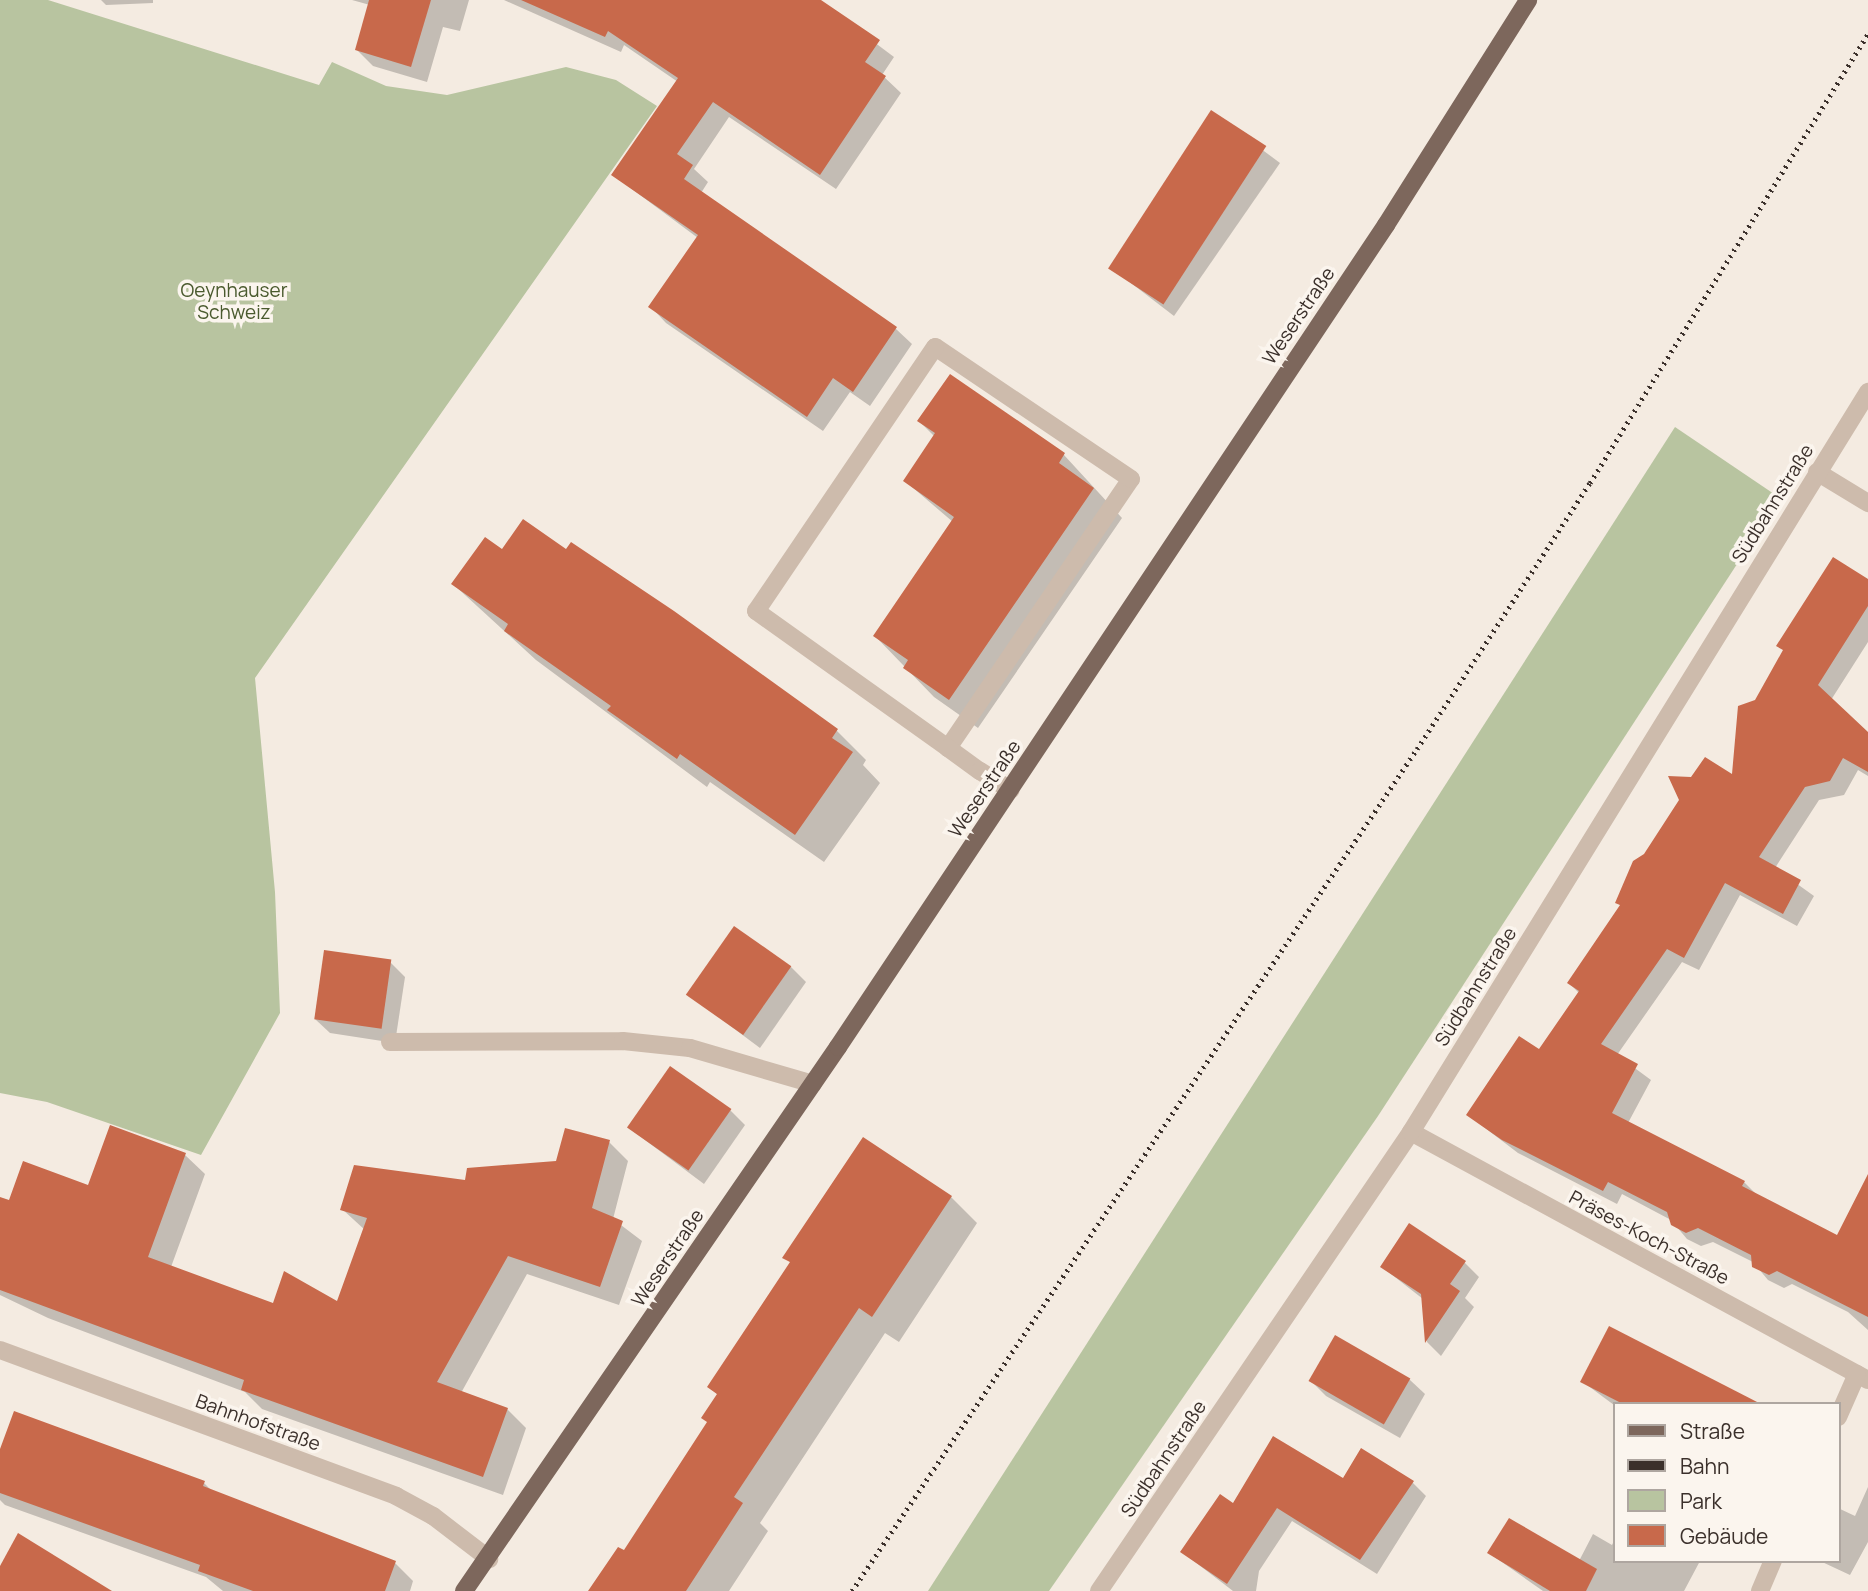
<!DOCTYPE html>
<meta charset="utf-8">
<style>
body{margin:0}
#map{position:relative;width:1868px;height:1591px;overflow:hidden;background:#f4ebe1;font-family:Manrope,sans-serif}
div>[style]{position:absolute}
.green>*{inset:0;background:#b8c4a0}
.shadow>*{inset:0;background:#0003}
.building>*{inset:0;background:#c8694b;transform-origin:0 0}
.minor>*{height:18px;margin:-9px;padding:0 9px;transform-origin:9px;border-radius:9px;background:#cdbbac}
.major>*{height:18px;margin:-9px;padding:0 9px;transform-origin:9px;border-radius:9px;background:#7d675c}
.rail>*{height:5px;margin-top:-2.5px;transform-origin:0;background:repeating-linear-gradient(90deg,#3b302b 0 2px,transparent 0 7px)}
span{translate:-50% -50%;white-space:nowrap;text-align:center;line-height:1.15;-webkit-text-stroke:7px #fbf5ee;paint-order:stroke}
.park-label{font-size:19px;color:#4a5a2e}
.street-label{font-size:19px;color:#3b302b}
.legend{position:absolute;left:1613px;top:1402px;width:228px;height:161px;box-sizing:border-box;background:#fbf5ee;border:2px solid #aea6a0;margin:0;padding:9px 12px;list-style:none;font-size:21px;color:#3b302b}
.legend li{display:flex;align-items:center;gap:14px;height:35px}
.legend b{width:35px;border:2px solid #aea6a0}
</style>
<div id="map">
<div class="green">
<div style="clip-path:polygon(0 0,48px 0,319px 85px,332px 62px,386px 86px,447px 95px,566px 67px,616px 80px,657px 106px,255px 678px,275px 892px,280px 1013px,201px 1155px,47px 1102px,0 1093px)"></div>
<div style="clip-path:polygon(1675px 427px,1780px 498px,1378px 1116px,1049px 1591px,928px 1591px)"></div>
</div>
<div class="shadow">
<div style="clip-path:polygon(101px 0,153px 0,153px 3px,106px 5px)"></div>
<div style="clip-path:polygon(352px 0,469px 0,460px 31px,443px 27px,427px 82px,373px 66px,357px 50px,370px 5px)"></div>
<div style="clip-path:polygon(504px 0,818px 0,894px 57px,882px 75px,901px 93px,836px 189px,729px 117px,694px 169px,708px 182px,701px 193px,896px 329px,912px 344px,870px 406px,850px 392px,823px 431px,666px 323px,651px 307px,698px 238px,613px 175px,678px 82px,624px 45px,621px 52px)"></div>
<div style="clip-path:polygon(1211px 112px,1280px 163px,1174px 316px,1114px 270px)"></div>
<div style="clip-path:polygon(950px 377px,1064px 455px,1122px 518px,978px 728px,934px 697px,875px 636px,953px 522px,905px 481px,935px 437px,919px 421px)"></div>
<div style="clip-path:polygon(571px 544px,837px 731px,866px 760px,863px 765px,880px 783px,824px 862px,710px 782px,707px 787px,536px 660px,453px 584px,502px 551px,566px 551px)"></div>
<div style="clip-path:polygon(1868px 581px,1868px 642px,1831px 700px,1868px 734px,1868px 776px,1858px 770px,1844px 795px,1819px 800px,1775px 868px,1814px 896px,1797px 926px,1740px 895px,1699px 970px,1682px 962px,1617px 1055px,1651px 1080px,1628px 1123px,1744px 1182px,1759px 1197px,1838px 1237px,1868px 1180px,1868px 1330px,1848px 1312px,1792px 1284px,1784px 1288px,1768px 1280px,1753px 1262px,1713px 1242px,1701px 1246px,1687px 1239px,1671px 1220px,1622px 1194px,1617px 1204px,1518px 1153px,1468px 1115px,1540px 1052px,1579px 993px,1569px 983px,1621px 906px,1617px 902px,1645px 855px,1734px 777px,1756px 701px)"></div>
<div style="clip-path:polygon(390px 962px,405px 977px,395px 1043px,330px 1033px,315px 1019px)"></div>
<div style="clip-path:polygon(791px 967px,806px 982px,760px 1048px,689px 995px)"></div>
<div style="clip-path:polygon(730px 1110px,745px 1125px,704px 1184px,629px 1128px)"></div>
<div style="clip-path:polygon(111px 1127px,185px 1155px,205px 1174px,171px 1267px,274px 1305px,338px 1304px,365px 1230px,342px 1209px,558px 1162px,609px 1142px,628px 1161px,613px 1219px,642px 1241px,619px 1305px,527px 1274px,461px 1393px,507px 1409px,526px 1428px,503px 1495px,262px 1409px,245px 1392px,48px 1318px,0 1295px,0 1198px,10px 1202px,89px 1187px)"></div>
<div style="clip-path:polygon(951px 1197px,977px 1223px,899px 1342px,885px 1333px,760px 1523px,768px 1531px,729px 1591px,591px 1591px,624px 1553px,708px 1423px,718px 1395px,709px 1387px,791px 1263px,785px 1257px)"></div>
<div style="clip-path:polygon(1465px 1263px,1479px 1277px,1465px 1298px,1474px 1307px,1441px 1356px,1427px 1342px,1423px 1299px,1382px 1267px)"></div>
<div style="clip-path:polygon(1336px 1337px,1410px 1380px,1425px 1394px,1400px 1438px,1326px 1396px,1311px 1381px)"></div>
<div style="clip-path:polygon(1583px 1382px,1757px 1404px,1614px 1405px)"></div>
<div style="clip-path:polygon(0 1454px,204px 1483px,213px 1492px,395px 1563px,413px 1581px,410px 1591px,223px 1591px,206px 1577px,5px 1505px,0 1500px)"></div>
<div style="clip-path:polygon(1343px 1480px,1412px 1482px,1426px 1496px,1377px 1574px,1292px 1521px,1259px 1571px,1256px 1591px,1233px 1591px,1182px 1552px,1234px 1505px)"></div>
<div style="clip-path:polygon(1868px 1487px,1868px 1542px,1850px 1575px,1820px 1561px,1838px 1561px,1838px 1508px,1855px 1516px)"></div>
<div style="clip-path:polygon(1593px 1534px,1612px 1545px,1614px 1541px,1614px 1561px,1700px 1561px,1684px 1591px,1543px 1591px,1489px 1553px,1579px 1561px)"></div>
</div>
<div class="building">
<div style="clip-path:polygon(369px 0,431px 0,411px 67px,355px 50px)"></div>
<div style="clip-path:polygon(521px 0,821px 0,880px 40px,865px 62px,886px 76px,820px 175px,713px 102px,677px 154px,693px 165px,684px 179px,897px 327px,853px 392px,833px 378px,807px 417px,648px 307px,698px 235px,611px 175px,678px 78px,608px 31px,605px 37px)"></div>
<div style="left:1211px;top:110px;width:66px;height:189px;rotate:33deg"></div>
<div style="clip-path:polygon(950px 374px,1065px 453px,1059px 463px,1094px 488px,949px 700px,903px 668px,908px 660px,873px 636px,954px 517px,903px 481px,935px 433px,917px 421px)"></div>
<div style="clip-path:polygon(523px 519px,566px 549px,571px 542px,674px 611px,838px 729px,832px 738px,853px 752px,795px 835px,680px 754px,677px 759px,607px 710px,611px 706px,504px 631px,508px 624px,451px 584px,485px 537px,502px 549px)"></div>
<div style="clip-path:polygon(1833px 557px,1868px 579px,1868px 606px,1818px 685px,1868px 732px,1868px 772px,1843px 758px,1830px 781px,1805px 787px,1759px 857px,1801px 880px,1783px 914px,1725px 883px,1684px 958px,1667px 949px,1601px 1044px,1638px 1064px,1612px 1113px,1745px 1181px,1742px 1186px,1837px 1235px,1868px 1174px,1868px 1317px,1777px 1271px,1769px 1275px,1752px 1267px,1751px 1255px,1698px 1228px,1686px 1233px,1671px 1225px,1667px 1212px,1608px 1182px,1603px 1191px,1502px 1140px,1466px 1115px,1519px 1036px,1539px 1049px,1579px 991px,1567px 983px,1620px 905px,1615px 903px,1633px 861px,1644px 854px,1679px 800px,1668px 776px,1691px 777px,1705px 757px,1732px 774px,1738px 706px,1755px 700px,1783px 650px,1776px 646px)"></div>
<div style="left:734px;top:926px;width:70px;height:84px;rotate:35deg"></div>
<div style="left:324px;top:950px;width:68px;height:70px;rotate:8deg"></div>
<div style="left:670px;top:1066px;width:75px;height:75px;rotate:35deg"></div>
<div style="clip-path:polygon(110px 1125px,186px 1153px,148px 1257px,273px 1303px,284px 1271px,337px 1301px,367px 1218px,340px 1210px,354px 1165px,465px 1180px,467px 1168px,556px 1161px,565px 1128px,610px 1140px,592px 1208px,623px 1221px,600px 1287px,508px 1256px,437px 1382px,508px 1408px,483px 1477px,241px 1390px,244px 1380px,0 1290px,0 1197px,9px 1200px,23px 1161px,88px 1185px)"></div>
<div style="clip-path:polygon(863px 1137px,952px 1196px,872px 1317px,859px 1308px,734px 1497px,743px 1503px,686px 1591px,588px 1591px,618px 1547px,624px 1550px,707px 1422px,701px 1418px,717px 1394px,707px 1387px,790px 1262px,782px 1258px)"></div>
<div style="clip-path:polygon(1409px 1223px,1466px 1261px,1450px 1284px,1460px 1291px,1425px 1343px,1421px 1294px,1380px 1267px)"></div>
<div style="clip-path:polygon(1609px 1326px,1761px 1404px,1623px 1404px,1580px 1382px)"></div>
<div style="left:1335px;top:1335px;width:87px;height:53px;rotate:30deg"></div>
<div style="clip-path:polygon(14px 1411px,205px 1481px,203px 1486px,396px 1561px,385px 1591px,253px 1591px,198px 1571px,200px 1565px,0 1493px,0 1449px)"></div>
<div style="clip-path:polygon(1273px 1436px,1343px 1478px,1361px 1448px,1414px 1481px,1360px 1560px,1277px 1508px,1227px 1584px,1180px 1552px,1220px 1494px,1233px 1503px)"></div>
<div style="clip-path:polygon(1509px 1518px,1597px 1569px,1586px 1591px,1550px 1591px,1487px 1553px)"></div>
<div style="clip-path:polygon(18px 1533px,112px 1591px,0 1591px,0 1566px)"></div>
</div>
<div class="minor">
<div style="left:1817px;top:472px;width:60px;rotate:31.3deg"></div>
<div style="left:948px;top:748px;width:325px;rotate:-55.8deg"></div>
<div style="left:1131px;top:479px;width:236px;rotate:-146deg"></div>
<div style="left:935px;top:347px;width:319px;rotate:124.1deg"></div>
<div style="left:756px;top:611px;width:236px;rotate:35.5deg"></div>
<div style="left:948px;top:748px;width:39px;rotate:36deg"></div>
<div style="left:980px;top:771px;width:36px;rotate:32deg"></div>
<div style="left:390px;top:1042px;width:233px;rotate:-0.2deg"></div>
<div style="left:623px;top:1041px;width:67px;rotate:6deg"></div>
<div style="left:690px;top:1048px;width:128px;rotate:16.3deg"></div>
<div style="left:1411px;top:1132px;width:520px;rotate:28.49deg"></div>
<div style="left:0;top:1350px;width:422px;rotate:20.2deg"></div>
<div style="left:396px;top:1496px;width:42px;rotate:28.4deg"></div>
<div style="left:433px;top:1516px;width:71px;rotate:37.5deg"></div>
<div style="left:1838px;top:1417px;width:47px;rotate:-66.2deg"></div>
<div style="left:1099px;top:1591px;width:555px;rotate:-55.79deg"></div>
<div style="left:1411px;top:1132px;width:870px;rotate:-58.3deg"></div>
<div style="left:1760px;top:1591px;width:33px;rotate:-67deg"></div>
</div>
<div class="major">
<div style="left:464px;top:1591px;width:660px;rotate:-55.49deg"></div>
<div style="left:838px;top:1047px;width:988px;rotate:-56.31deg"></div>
<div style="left:1386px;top:225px;width:266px;rotate:-57.7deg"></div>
</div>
<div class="rail">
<div style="left:852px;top:1591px;width:1014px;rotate:-56.14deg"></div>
<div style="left:1417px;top:749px;width:317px;rotate:-57deg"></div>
<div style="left:1590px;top:483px;width:528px;rotate:-58.24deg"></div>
</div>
<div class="park-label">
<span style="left:234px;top:302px">Oeynhauser<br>Schweiz</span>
</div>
<div class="street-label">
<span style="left:1299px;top:316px;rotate:-56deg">Weserstraße</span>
<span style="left:1773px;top:504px;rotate:-58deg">Südbahnstraße</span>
<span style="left:985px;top:789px;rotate:-56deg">Weserstraße</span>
<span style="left:1476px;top:987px;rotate:-58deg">Südbahnstraße</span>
<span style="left:1649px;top:1238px;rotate:28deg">Präses-Koch-Straße</span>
<span style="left:668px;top:1258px;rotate:-56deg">Weserstraße</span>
<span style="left:258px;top:1423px;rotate:20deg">Bahnhofstraße</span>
<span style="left:1164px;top:1459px;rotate:-56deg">Südbahnstraße</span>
</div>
<ul class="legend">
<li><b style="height:9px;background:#7d675c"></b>Straße</li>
<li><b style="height:9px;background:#3b302b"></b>Bahn</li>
<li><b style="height:19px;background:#b8c4a0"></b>Park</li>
<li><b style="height:19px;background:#c8694b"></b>Gebäude</li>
</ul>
</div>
